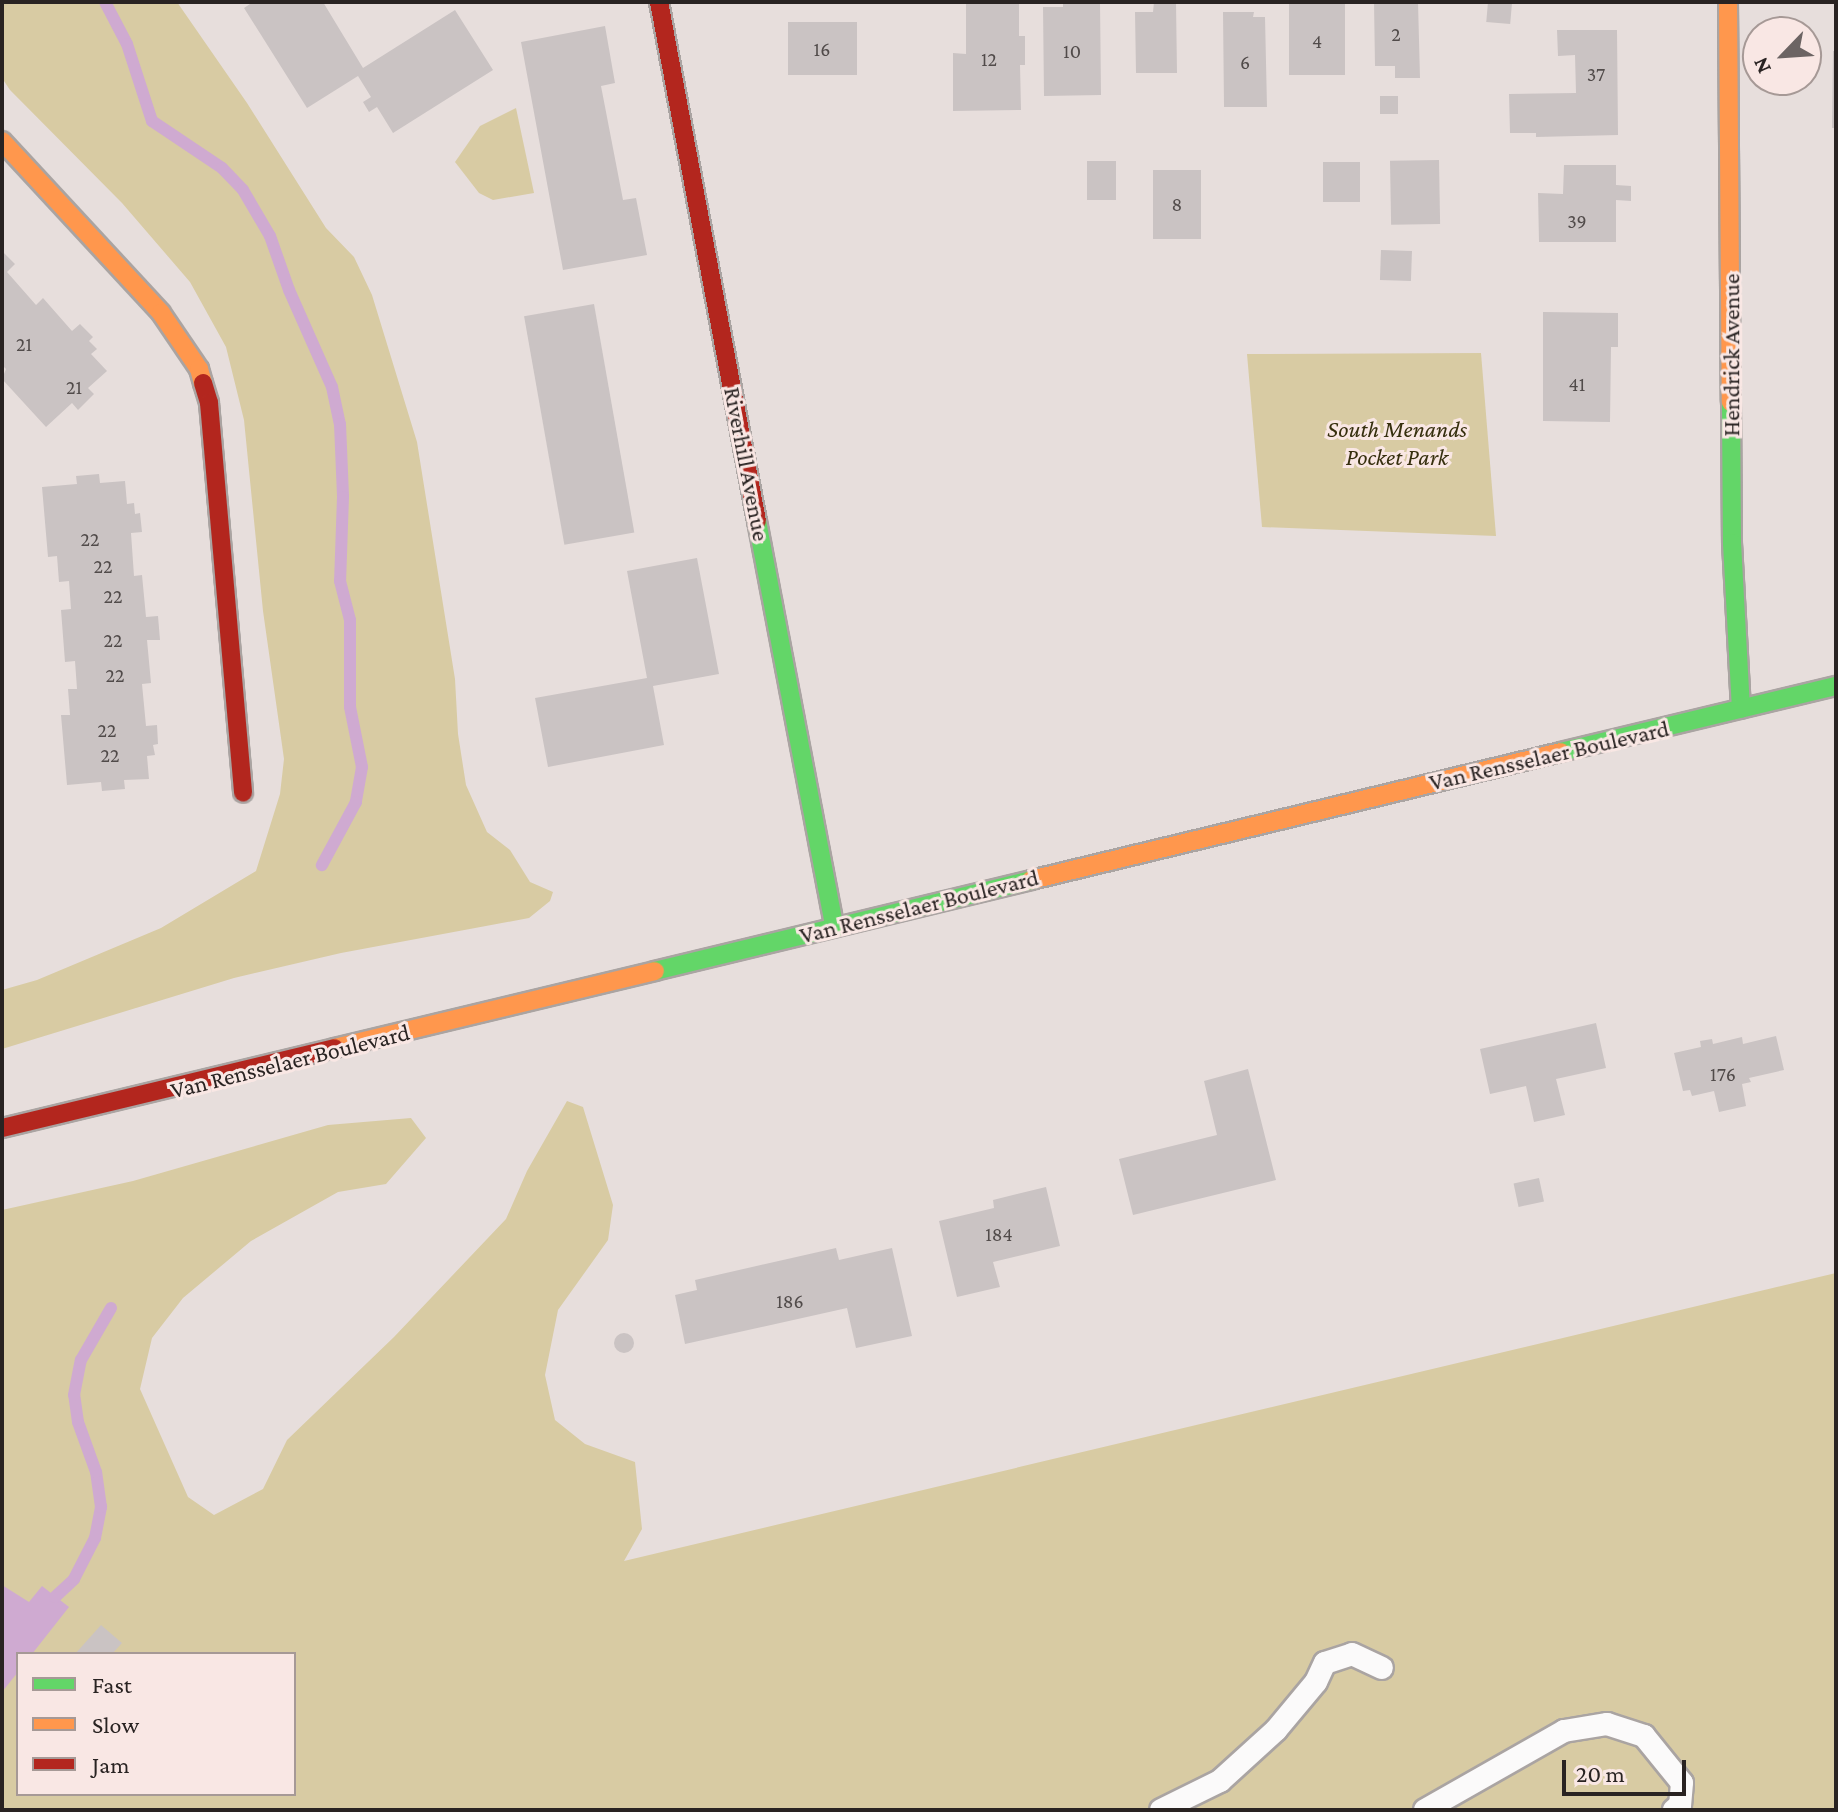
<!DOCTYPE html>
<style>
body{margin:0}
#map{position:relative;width:1838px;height:1812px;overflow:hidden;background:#e7dedc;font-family:"Crimson Pro",serif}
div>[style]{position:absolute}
.green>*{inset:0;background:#d8cba3}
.water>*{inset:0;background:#cfaad1}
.stream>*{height:12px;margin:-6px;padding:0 6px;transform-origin:6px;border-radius:6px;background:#cfaad1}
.building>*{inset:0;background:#cac3c3;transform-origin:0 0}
.round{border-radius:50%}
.roads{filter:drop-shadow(2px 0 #aaa4a2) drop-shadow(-2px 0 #aaa4a2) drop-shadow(0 2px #aaa4a2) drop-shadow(0 -2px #aaa4a2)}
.lane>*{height:22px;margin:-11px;padding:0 11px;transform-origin:11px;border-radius:11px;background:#fbfafa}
.fast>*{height:18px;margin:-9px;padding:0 9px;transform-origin:9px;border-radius:9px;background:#63d668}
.slow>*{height:18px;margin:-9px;padding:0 9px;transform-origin:9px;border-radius:9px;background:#ff974d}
.jam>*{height:18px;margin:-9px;padding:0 9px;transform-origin:9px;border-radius:9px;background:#b3261e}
span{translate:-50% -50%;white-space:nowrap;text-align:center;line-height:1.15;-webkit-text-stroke:6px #f9e7e4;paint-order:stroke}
.number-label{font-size:20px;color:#514b4a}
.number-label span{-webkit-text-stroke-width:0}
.street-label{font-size:24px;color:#292322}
.park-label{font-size:24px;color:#362f0e;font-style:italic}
.frame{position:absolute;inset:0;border:4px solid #292322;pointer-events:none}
.legend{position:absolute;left:16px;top:1652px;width:280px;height:144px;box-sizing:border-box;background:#f9e7e4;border:2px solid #a69996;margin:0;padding:10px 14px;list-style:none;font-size:24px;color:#292322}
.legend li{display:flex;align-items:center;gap:16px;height:40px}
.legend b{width:40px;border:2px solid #a69996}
.north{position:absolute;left:1742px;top:16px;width:80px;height:80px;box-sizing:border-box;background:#f9e7e4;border:2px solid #a69996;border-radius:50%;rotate:245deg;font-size:22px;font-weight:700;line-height:32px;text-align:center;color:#292322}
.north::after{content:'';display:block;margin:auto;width:28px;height:36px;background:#6c6463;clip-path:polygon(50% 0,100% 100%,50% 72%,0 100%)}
.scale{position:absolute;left:1562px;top:1760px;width:124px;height:36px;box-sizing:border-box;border:4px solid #292322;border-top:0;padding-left:10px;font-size:24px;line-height:28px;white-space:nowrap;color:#292322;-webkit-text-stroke:6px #f9e7e4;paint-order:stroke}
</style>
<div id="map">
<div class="green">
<div style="clip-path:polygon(2px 2px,177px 2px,247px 103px,326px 228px,354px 257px,372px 295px,417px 442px,455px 679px,458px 734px,466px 785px,487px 832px,510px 850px,530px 882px,553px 892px,550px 901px,529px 918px,341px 953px,234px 978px,2px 1049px,2px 990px,37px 980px,161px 928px,256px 871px,280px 794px,284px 759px,263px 611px,244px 420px,226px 347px,190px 282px,122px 203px,10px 90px,2px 78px)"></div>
<div style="clip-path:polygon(516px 108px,534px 193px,493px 200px,479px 193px,455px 162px,480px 126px)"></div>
<div style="clip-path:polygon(1481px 353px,1496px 536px,1262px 527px,1247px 354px)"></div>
<div style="clip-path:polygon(evenodd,567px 1101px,583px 1107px,613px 1205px,608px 1240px,558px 1310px,545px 1375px,555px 1420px,585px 1444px,635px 1462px,642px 1529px,624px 1561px,1836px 1273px,1836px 1810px,2px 1810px,2px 1210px,133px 1181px,328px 1125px,411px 1118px,426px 1138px,386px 1184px,338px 1192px,251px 1241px,183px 1298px,152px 1338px,140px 1389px,188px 1497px,214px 1515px,263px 1489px,287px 1440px,394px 1337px,506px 1219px,527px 1171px,567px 1101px,18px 1654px,294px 1654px,294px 1794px,18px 1794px,18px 1654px)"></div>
</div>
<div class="water">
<div style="clip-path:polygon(2px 1585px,29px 1602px,42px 1586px,69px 1607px,32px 1654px,18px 1654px,18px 1672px,2px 1692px)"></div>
</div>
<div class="stream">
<div style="left:105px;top:2px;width:47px;rotate:62.4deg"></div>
<div style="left:127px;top:44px;width:81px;rotate:72deg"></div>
<div style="left:152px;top:121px;width:84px;rotate:33.9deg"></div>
<div style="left:222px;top:168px;width:30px;rotate:46deg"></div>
<div style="left:243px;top:190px;width:53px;rotate:59.6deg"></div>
<div style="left:270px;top:236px;width:57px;rotate:70.6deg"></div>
<div style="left:289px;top:290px;width:106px;rotate:66.1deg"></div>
<div style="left:332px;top:387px;width:38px;rotate:78deg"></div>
<div style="left:340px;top:424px;width:73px;rotate:87.6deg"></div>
<div style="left:343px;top:497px;width:84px;rotate:92deg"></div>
<div style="left:340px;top:581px;width:40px;rotate:75.6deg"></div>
<div style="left:350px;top:620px;width:87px;rotate:90deg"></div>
<div style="left:350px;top:707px;width:61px;rotate:78.7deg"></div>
<div style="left:362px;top:767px;width:36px;rotate:100deg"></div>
<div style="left:356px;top:802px;width:72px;rotate:118.4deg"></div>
<div style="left:55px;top:1597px;width:26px;rotate:-43deg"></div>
<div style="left:74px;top:1579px;width:46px;rotate:-62.9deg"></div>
<div style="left:95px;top:1538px;width:32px;rotate:-79deg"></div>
<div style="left:101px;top:1507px;width:35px;rotate:-98deg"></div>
<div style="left:96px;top:1472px;width:53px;rotate:-109.8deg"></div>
<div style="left:78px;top:1422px;width:27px;rotate:-98deg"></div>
<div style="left:74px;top:1395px;width:36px;rotate:-79deg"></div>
<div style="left:81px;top:1360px;width:60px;rotate:-60deg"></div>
</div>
<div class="building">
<div style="clip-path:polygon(253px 2px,323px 2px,363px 68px,455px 10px,493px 70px,393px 133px,377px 107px,369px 112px,363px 102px,371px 97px,358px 76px,307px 108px,244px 8px)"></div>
<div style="clip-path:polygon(966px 2px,1019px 2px,1019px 36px,1025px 36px,1025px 65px,1020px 65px,1021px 110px,953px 111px,953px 53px,966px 54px)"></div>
<div style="clip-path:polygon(1063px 2px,1100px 2px,1101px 95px,1044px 96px,1043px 7px,1063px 7px)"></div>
<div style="clip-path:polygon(1154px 2px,1176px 2px,1177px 73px,1136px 73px,1135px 12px,1153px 12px)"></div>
<div style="left:1289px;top:2px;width:56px;height:73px"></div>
<div style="clip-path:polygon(1374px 2px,1418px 2px,1420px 78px,1395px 78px,1395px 66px,1375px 66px)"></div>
<div style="left:1488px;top:2px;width:24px;height:20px;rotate:5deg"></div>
<div style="clip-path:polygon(1223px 12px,1254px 12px,1253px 17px,1265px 17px,1267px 107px,1224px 107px)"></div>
<div style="left:857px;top:22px;width:53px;height:69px;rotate:90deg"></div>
<div style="clip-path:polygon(605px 26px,615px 83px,601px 86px,623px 200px,636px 198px,647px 255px,563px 270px,521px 42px)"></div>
<div style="clip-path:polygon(1557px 30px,1617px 30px,1618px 135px,1536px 137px,1536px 133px,1510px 133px,1509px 94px,1576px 93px,1575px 55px,1558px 56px)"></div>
<div style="clip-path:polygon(1833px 51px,1836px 51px,1836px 128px,1832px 128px)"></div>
<div style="left:1380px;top:96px;width:18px;height:18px"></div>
<div style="left:1439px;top:160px;width:64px;height:49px;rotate:89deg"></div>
<div style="left:1087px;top:161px;width:29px;height:39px"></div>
<div style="left:1360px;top:162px;width:40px;height:37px;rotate:90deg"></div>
<div style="clip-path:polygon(1564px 165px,1616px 165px,1616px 185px,1631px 186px,1631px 201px,1616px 200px,1616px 242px,1539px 242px,1538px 193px,1563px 194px)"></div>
<div style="left:1153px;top:170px;width:48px;height:69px"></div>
<div style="left:1381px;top:250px;width:31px;height:30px;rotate:2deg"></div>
<div style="clip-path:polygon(2px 251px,15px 264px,7px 272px,36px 305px,43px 298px,72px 331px,80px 324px,93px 337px,89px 341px,97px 349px,91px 354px,107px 371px,88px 388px,94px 394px,78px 410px,72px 403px,46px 427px,2px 379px,6px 369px,2px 365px)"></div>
<div style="left:594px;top:304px;width:232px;height:71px;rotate:80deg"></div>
<div style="clip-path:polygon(1543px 312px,1618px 313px,1618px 347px,1611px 347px,1610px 422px,1543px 421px)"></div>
<div style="clip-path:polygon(99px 474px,100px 483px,125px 481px,127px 504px,134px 503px,135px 514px,140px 513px,142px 532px,131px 533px,134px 576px,142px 575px,146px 617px,158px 616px,160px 640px,147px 640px,151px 683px,142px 684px,146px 726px,157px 725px,158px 744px,153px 745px,155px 755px,147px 756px,149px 779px,124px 780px,125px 789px,102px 791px,101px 782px,67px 785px,61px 715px,70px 715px,68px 689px,77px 689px,75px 661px,65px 662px,61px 610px,71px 609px,69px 581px,59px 582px,57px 556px,48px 557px,42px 487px,77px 484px,76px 476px)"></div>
<div style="clip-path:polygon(697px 558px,719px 674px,653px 686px,664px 745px,548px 767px,535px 698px,647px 678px,627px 571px)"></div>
<div style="clip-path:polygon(1596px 1023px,1606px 1068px,1556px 1079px,1565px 1115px,1534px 1122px,1526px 1086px,1490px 1094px,1480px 1049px)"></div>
<div style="clip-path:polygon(1776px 1036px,1784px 1070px,1749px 1078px,1751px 1082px,1742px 1084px,1746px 1106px,1719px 1112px,1714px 1091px,1692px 1096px,1690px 1090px,1683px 1091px,1674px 1053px,1701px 1047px,1700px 1041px,1712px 1039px,1713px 1044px,1742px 1037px,1743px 1044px)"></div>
<div style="clip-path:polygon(1248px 1069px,1276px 1180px,1133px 1215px,1119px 1159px,1217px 1135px,1204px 1081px)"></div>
<div style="left:1539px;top:1178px;width:24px;height:26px;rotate:78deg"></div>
<div style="clip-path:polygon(1046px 1187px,1060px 1246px,993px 1262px,1000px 1287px,957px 1297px,939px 1221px,994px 1208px,993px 1200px)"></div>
<div style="clip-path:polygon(836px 1248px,839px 1260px,892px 1248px,912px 1336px,856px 1348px,847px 1308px,685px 1344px,675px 1295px,697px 1290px,695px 1280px)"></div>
<div class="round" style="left:614px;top:1333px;width:20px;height:20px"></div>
<div style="clip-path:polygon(101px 1625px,122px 1643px,112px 1654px,75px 1654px)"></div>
</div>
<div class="roads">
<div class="lane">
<div style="left:1161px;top:1810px;width:66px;rotate:-26.2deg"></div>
<div style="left:1220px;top:1781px;width:76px;rotate:-42.3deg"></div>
<div style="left:1276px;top:1730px;width:62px;rotate:-50.2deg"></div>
<div style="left:1316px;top:1682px;width:21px;rotate:-65deg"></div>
<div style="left:1325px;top:1663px;width:28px;rotate:-18deg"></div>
<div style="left:1352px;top:1654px;width:33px;rotate:25deg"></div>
<div style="left:1425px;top:1810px;width:160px;rotate:-29.6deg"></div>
<div style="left:1564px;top:1731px;width:44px;rotate:-9.2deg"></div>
<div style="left:1607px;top:1724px;width:39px;rotate:18deg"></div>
<div style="left:1644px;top:1736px;width:60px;rotate:51deg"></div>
<div style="left:1682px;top:1783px;width:22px;rotate:95deg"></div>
<div style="left:1680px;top:1805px;width:8px;rotate:140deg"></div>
</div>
<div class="fast">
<div style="left:1731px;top:402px;width:141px;rotate:89.6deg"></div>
<div style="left:1732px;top:543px;width:166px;rotate:86.9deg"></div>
<div style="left:757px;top:521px;width:412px;rotate:79.2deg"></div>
<div style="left:1561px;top:752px;width:283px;rotate:-13.5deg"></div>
<div style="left:655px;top:971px;width:387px;rotate:-13.6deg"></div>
</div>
<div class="slow">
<div style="left:1728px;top:2px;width:400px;rotate:89.6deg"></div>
<div style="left:2px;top:141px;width:234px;rotate:47.2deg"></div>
<div style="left:161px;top:313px;width:68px;rotate:55.8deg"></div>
<div style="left:199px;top:369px;width:15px;rotate:74deg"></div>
<div style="left:1031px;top:880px;width:545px;rotate:-13.58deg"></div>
<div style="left:335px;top:1048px;width:329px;rotate:-13.5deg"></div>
</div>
<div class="jam">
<div style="left:659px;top:2px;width:528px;rotate:79.31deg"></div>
<div style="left:203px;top:383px;width:21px;rotate:73deg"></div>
<div style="left:209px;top:403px;width:391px;rotate:85deg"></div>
<div style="left:2px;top:1128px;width:342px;rotate:-13.5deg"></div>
</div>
</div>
<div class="number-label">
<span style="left:1396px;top:34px">2</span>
<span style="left:1317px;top:41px">4</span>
<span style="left:822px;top:49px">16</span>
<span style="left:1072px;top:51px">10</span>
<span style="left:989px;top:59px">12</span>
<span style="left:1245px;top:62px">6</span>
<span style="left:1596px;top:74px">37</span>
<span style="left:1177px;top:204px">8</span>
<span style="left:1577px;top:221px">39</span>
<span style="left:24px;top:344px">21</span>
<span style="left:1577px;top:384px">41</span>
<span style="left:74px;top:387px">21</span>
<span style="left:90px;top:539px">22</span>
<span style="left:103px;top:566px">22</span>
<span style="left:113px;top:596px">22</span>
<span style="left:113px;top:640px">22</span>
<span style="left:115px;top:675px">22</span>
<span style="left:107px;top:730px">22</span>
<span style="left:110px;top:755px">22</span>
<span style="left:1723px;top:1074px">176</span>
<span style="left:999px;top:1234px">184</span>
<span style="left:790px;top:1301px">186</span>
</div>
<div class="street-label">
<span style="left:1731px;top:355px;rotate:-90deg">Hendrick Avenue</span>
<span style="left:747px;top:464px;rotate:79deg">Riverhill Avenue</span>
<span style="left:1549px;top:755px;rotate:-13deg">Van Rensselaer Boulevard</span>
<span style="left:919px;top:906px;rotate:-14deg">Van Rensselaer Boulevard</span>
<span style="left:290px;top:1061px;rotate:-14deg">Van Rensselaer Boulevard</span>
</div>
<div class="park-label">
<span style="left:1397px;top:443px">South Menands<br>Pocket Park</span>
</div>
<div class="frame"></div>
<ul class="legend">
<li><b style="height:10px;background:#63d668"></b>Fast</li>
<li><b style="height:10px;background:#ff974d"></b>Slow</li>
<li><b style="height:10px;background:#b3261e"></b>Jam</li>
</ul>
<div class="north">N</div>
<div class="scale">20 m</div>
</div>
